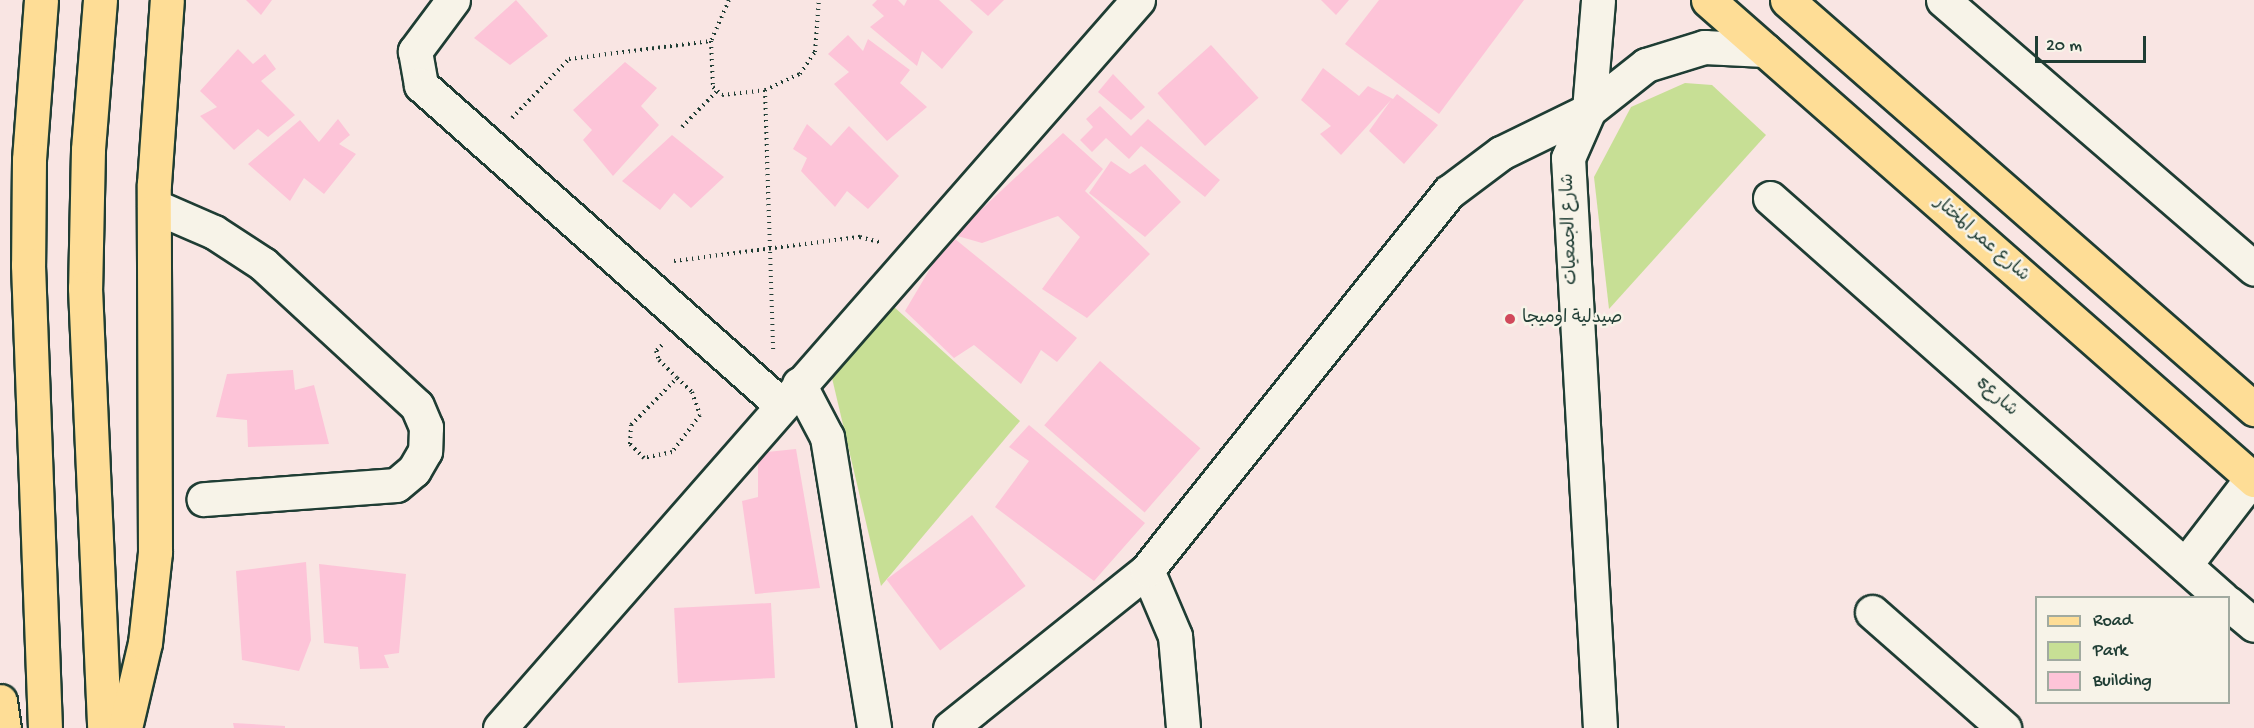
<!DOCTYPE html>
<meta charset="utf-8">
<style>
body{margin:0}
#map{position:relative;width:2254px;height:728px;overflow:hidden;background:#f9e5e3;font-family:"Gochi Hand","Playpen Sans Arabic",sans-serif}
div>[style]{position:absolute}
.green>*{inset:0;background:#c7df95}
.building>*{inset:0;background:#fdc4d8;transform-origin:0 0}
.path>*{height:4px;margin-top:-2px;transform-origin:0;background:repeating-linear-gradient(90deg,#1f3d34 0 1.5px,transparent 0 6px)}
.roads{filter:drop-shadow(2px 0 #1f3d34) drop-shadow(-2px 0 #1f3d34) drop-shadow(0 2px #1f3d34) drop-shadow(0 -2px #1f3d34)}
.minor>*{height:33px;margin:-16.5px;padding:0 16.5px;transform-origin:16.5px;border-radius:16.5px;background:#f7f3e8}
.primary>*{height:33px;margin:-16.5px;padding:0 16.5px;transform-origin:16.5px;border-radius:16.5px;background:#fedd96}
.trunk>*{height:33px;margin:-16.5px;padding:0 16.5px;transform-origin:16.5px;border-radius:16.5px;background:#fedd96}
.dots>*{width:16px;height:16px;translate:-50% -50%;box-sizing:border-box;border:3px solid #f7f3e8;border-radius:50%}
span{translate:-50% -50%;white-space:nowrap;text-align:center;line-height:1.15;-webkit-text-stroke:5px #f7f3e8;paint-order:stroke}
.street-label{font-size:18px;color:#1f3d34}
.poi-label{font-size:18px;color:#1f3d34}
.left{translate:0 -50%;text-align:left}
.legend{position:absolute;left:2035px;top:596px;width:195px;height:108px;box-sizing:border-box;background:#f7f3e8;border:2px solid #a1aaa0;margin:0;padding:8px 10px;list-style:none;font-size:18px;color:#1f3d34}
.legend li{display:flex;align-items:center;gap:12px;height:30px}
.legend b{width:30px;border:2px solid #a1aaa0}
.scale{position:absolute;left:2035px;top:36px;width:111px;height:27px;box-sizing:border-box;border:3px solid #1f3d34;border-top:0;padding-left:8px;font-size:18px;line-height:21px;white-space:nowrap;color:#1f3d34;-webkit-text-stroke:4px #f7f3e8;paint-order:stroke}
</style>
<div id="map">
<div class="green">
<div style="clip-path:polygon(1685px 83px,1712px 85px,1766px 135px,1609px 309px,1594px 177px,1631px 107px)"></div>
<div style="clip-path:polygon(893px 306px,1020px 421px,881px 586px,832px 378px,878px 309px)"></div>
</div>
<div class="building">
<div style="clip-path:polygon(246px 0,272px 0,261px 15px)"></div>
<div style="clip-path:polygon(516px 0,548px 36px,510px 65px,474px 38px)"></div>
<div style="clip-path:polygon(877px 0,898px 0,904px 6px,907px 0,939px 0,973px 32px,942px 69px,922px 51px,917px 66px,870px 27px,884px 16px,872px 5px)"></div>
<div style="clip-path:polygon(970px 0,1004px 0,988px 16px)"></div>
<div style="clip-path:polygon(1321px 0,1349px 0,1336px 15px)"></div>
<div style="clip-path:polygon(1379px 0,1524px 0,1439px 114px,1345px 44px)"></div>
<div style="clip-path:polygon(848px 35px,863px 51px,868px 39px,910px 70px,900px 83px,927px 107px,887px 141px,834px 84px,849px 72px,828px 54px)"></div>
<div style="left:1211px;top:45px;width:71px;height:72px;rotate:48deg"></div>
<div style="clip-path:polygon(238px 49px,253px 64px,265px 54px,276px 69px,261px 81px,295px 115px,268px 137px,258px 129px,234px 150px,200px 116px,217px 107px,200px 91px)"></div>
<div style="clip-path:polygon(625px 62px,657px 88px,641px 106px,659px 125px,613px 176px,583px 140px,592px 130px,573px 110px)"></div>
<div style="clip-path:polygon(1323px 68px,1359px 96px,1368px 86px,1393px 99px,1397px 94px,1438px 125px,1404px 164px,1369px 131px,1391px 100px,1341px 155px,1320px 134px,1331px 126px,1301px 100px)"></div>
<div style="clip-path:polygon(1113px 74px,1145px 107px,1131px 120px,1098px 92px)"></div>
<div style="clip-path:polygon(1100px 106px,1131px 136px,1148px 119px,1220px 180px,1205px 197px,1141px 146px,1129px 159px,1106px 138px,1092px 152px,1080px 140px,1093px 127px,1086px 119px)"></div>
<div style="clip-path:polygon(338px 119px,350px 135px,339px 144px,356px 154px,324px 194px,304px 178px,290px 201px,248px 164px,300px 120px,319px 142px)"></div>
<div style="clip-path:polygon(807px 124px,831px 146px,849px 126px,899px 176px,868px 209px,847px 191px,835px 207px,801px 171px,807px 158px,793px 149px)"></div>
<div style="clip-path:polygon(1063px 133px,1103px 169px,1085px 191px,1150px 254px,1087px 318px,1042px 289px,1080px 237px,1058px 216px,982px 243px,954px 235px)"></div>
<div style="clip-path:polygon(672px 135px,724px 177px,691px 208px,674px 193px,660px 210px,622px 181px)"></div>
<div style="clip-path:polygon(1111px 161px,1130px 174px,1145px 164px,1181px 202px,1145px 237px,1089px 193px)"></div>
<div style="clip-path:polygon(955px 239px,1077px 338px,1057px 362px,1041px 350px,1021px 384px,974px 345px,954px 358px,905px 311px,934px 262px)"></div>
<div style="left:1100px;top:361px;width:133px;height:85px;rotate:41deg"></div>
<div style="clip-path:polygon(293px 370px,295px 390px,314px 385px,329px 444px,248px 447px,247px 420px,216px 417px,227px 374px)"></div>
<div style="clip-path:polygon(1029px 425px,1145px 523px,1094px 581px,995px 507px,1029px 461px,1009px 447px)"></div>
<div style="clip-path:polygon(796px 449px,820px 588px,755px 594px,742px 501px,758px 497px,758px 453px)"></div>
<div style="left:972px;top:515px;width:89px;height:107px;rotate:53deg"></div>
<div style="clip-path:polygon(306px 562px,311px 640px,299px 671px,242px 660px,236px 571px)"></div>
<div style="clip-path:polygon(319px 564px,406px 574px,399px 653px,384px 655px,389px 668px,360px 669px,358px 647px,324px 643px)"></div>
<div style="left:771px;top:603px;width:75px;height:97px;rotate:87deg"></div>
<div style="clip-path:polygon(233px 723px,285px 726px,285px 728px,234px 728px)"></div>
</div>
<div class="path">
<div style="left:729px;top:0;width:45px;rotate:113.7deg"></div>
<div style="left:711px;top:41px;width:46px;rotate:87.5deg"></div>
<div style="left:713px;top:87px;width:12px;rotate:42deg"></div>
<div style="left:722px;top:95px;width:43px;rotate:-6.6deg"></div>
<div style="left:765px;top:90px;width:38px;rotate:-25deg"></div>
<div style="left:800px;top:74px;width:27px;rotate:-56deg"></div>
<div style="left:815px;top:52px;width:52px;rotate:-85.6deg"></div>
<div style="left:765px;top:90px;width:260px;rotate:88.2deg"></div>
<div style="left:512px;top:118px;width:82px;rotate:-46deg"></div>
<div style="left:569px;top:59px;width:143px;rotate:-7.2deg"></div>
<div style="left:682px;top:127px;width:49px;rotate:-45.8deg"></div>
<div style="left:674px;top:261px;width:188px;rotate:-7.4deg"></div>
<div style="left:860px;top:237px;width:20px;rotate:15deg"></div>
<div style="left:662px;top:345px;width:8px;rotate:135deg"></div>
<div style="left:656px;top:351px;width:9px;rotate:72deg"></div>
<div style="left:659px;top:360px;width:25px;rotate:45deg"></div>
<div style="left:677px;top:378px;width:21px;rotate:43deg"></div>
<div style="left:692px;top:392px;width:24px;rotate:71deg"></div>
<div style="left:700px;top:415px;width:46px;rotate:127.1deg"></div>
<div style="left:672px;top:452px;width:29px;rotate:168deg"></div>
<div style="left:644px;top:458px;width:20px;rotate:-135deg"></div>
<div style="left:630px;top:444px;width:19px;rotate:-87deg"></div>
<div style="left:631px;top:425px;width:66px;rotate:-45.6deg"></div>
</div>
<div class="roads">
<div class="minor">
<div style="left:453px;top:0;width:64px;rotate:126.7deg"></div>
<div style="left:415px;top:51px;width:35px;rotate:80deg"></div>
<div style="left:421px;top:85px;width:482px;rotate:41.6deg"></div>
<div style="left:1943px;top:0;width:411px;rotate:40.8deg"></div>
<div style="left:1770px;top:198px;width:604px;rotate:41.51deg"></div>
<div style="left:154px;top:206px;width:65px;rotate:23.4deg"></div>
<div style="left:214px;top:232px;width:59px;rotate:33.1deg"></div>
<div style="left:263px;top:264px;width:209px;rotate:42.7deg"></div>
<div style="left:417px;top:406px;width:23px;rotate:67deg"></div>
<div style="left:426px;top:427px;width:24px;rotate:92deg"></div>
<div style="left:425px;top:451px;width:22px;rotate:120deg"></div>
<div style="left:414px;top:470px;width:23px;rotate:140deg"></div>
<div style="left:396px;top:485px;width:193px;rotate:175.8deg"></div>
<div style="left:799px;top:384px;width:60px;rotate:62.2deg"></div>
<div style="left:827px;top:437px;width:295px;rotate:80.8deg"></div>
<div style="left:2185px;top:565px;width:110px;rotate:-52.4deg"></div>
<div style="left:1147px;top:570px;width:72px;rotate:67deg"></div>
<div style="left:1175px;top:636px;width:92px;rotate:85deg"></div>
<div style="left:2228px;top:603px;width:34px;rotate:40deg"></div>
<div style="left:1872px;top:612px;width:176px;rotate:41.3deg"></div>
<div style="left:500px;top:728px;width:968px;rotate:-48.77deg"></div>
<div style="left:950px;top:728px;width:253px;rotate:-38.7deg"></div>
<div style="left:1147px;top:570px;width:484px;rotate:-51.4deg"></div>
<div style="left:1449px;top:192px;width:65px;rotate:-36.9deg"></div>
<div style="left:1501px;top:153px;width:98px;rotate:-26deg"></div>
<div style="left:1589px;top:110px;width:110px;rotate:-85.3deg"></div>
<div style="left:1600px;top:728px;width:571px;rotate:-93.21deg"></div>
<div style="left:1568px;top:158px;width:52px;rotate:-66.4deg"></div>
<div style="left:1589px;top:110px;width:73px;rotate:-38.3deg"></div>
<div style="left:1646px;top:65px;width:61px;rotate:-17.2deg"></div>
<div style="left:1704px;top:47px;width:61px;rotate:2.8deg"></div>
</div>
<div class="primary">
<div style="left:1708px;top:0;width:727px;rotate:41.32deg"></div>
<div style="left:1787px;top:0;width:621px;rotate:41.21deg"></div>
</div>
<div class="trunk">
<div style="left:41px;top:0;width:160px;rotate:94.3deg"></div>
<div style="left:29px;top:160px;width:105px;rotate:90.5deg"></div>
<div style="left:28px;top:265px;width:463px;rotate:87.9deg"></div>
<div style="left:100px;top:0;width:150px;rotate:94.6deg"></div>
<div style="left:88px;top:150px;width:138px;rotate:91.2deg"></div>
<div style="left:85px;top:288px;width:440px;rotate:87.5deg"></div>
<div style="left:0;top:701px;width:27px;rotate:82deg"></div>
<div style="left:125px;top:728px;width:87px;rotate:-76.8deg"></div>
<div style="left:145px;top:643px;width:92px;rotate:-83.7deg"></div>
<div style="left:155px;top:552px;width:368px;rotate:-90.2deg"></div>
<div style="left:154px;top:184px;width:184px;rotate:-86deg"></div>
</div>
</div>
<div class="dots">
<div style="left:1510px;top:319px;background:#d1495b"></div>
</div>
<div class="street-label">
<span style="left:1571px;top:229px;rotate:-92deg">شارع الجمعيات</span>
<span style="left:1981px;top:240px;rotate:41deg">شارع عمر المختار</span>
<span style="left:1996px;top:398px;rotate:41deg">شارع5</span>
</div>
<div class="poi-label">
<span class="left" style="left:1522px;top:319px">صيدلية اوميجا</span>
</div>
<ul class="legend">
<li><b style="height:8px;background:#fedd96"></b>Road</li>
<li><b style="height:16px;background:#c7df95"></b>Park</li>
<li><b style="height:16px;background:#fdc4d8"></b>Building</li>
</ul>
<div class="scale">20 m</div>
</div>
